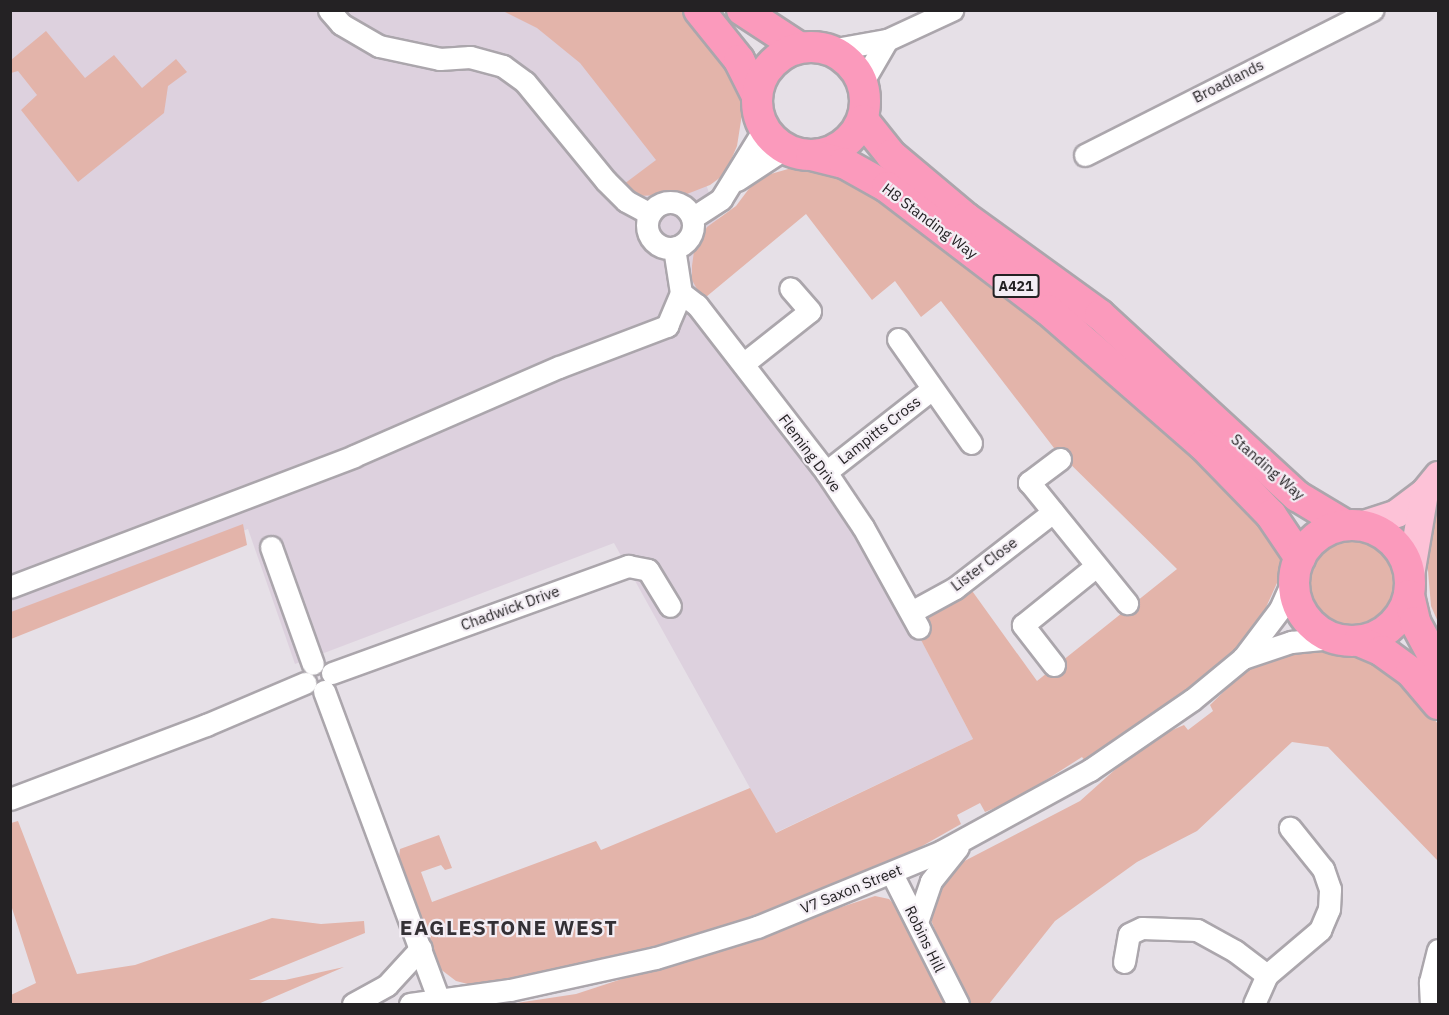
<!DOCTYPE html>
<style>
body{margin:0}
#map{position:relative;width:1449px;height:1015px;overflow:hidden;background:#e6e0e7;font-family:"IBM Plex Sans",sans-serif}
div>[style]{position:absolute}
.built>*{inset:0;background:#ddd1de}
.green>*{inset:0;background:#e3b4aa}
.round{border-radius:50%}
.roads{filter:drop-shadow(2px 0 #aba6ac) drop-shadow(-2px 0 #aba6ac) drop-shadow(0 2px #aba6ac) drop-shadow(0 -2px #aba6ac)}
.minor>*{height:21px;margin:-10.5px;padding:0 10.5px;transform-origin:10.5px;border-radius:10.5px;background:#fff}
.minor>.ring{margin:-10.5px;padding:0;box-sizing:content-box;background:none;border:21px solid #fff;border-radius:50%}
.major>*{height:27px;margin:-13.5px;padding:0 13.5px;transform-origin:13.5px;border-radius:13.5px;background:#fdc2d7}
.highway>*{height:30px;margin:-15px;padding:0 15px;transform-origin:15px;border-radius:15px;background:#fb9abc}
.highway>.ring{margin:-15px;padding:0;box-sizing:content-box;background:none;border:30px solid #fb9abc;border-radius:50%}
span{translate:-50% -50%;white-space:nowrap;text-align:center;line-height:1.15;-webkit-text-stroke:4.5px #f3edf4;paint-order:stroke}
.shield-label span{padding:2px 4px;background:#f3edf4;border:2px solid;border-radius:4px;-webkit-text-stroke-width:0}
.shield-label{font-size:14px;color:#242224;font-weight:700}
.street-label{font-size:15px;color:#242224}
.district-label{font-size:21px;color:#343035;font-weight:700;letter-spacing:1.5px}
.frame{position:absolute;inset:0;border:12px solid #242224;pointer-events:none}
</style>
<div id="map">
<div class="built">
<div style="clip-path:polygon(11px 11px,557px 11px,700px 166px,723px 235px,709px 268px,698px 320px,870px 542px,973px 739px,775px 833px,614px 543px,295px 664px,248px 529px,11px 618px)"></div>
</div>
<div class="green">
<div style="clip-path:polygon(503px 11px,693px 11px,746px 89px,737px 146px,725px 174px,710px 185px,687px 194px,637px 196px,620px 187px,656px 160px,580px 63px,537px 28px)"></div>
<div style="clip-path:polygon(46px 31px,85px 78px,114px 55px,142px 88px,176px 59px,187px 72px,168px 86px,164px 113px,78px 182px,21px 110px,37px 95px,18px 71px,11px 73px,11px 60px)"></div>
<div style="clip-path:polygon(802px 165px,846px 174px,992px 277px,1235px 487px,1283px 560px,1281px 574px,1263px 614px,1242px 642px,1214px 671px,1170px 704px,1085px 761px,1082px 757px,1035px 787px,1037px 791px,985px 812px,980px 803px,957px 815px,961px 824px,887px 866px,700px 935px,530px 976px,472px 985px,456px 981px,439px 968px,426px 936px,398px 866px,400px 849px,439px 835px,452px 868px,445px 870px,441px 865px,421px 872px,432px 902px,596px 841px,601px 850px,750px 788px,776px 833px,973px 739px,921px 640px,928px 617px,949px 600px,970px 588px,1037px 681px,1177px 569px,1054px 448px,941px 301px,921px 317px,895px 281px,872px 300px,806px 214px,706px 297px,698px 291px,692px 280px,692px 266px,694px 251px,707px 227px,736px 206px,757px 178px)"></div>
<div style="clip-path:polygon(1438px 503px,1438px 622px,1431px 606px,1427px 559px)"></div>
<div style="clip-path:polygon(243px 524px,247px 545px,11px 639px,11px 612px)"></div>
<div class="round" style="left:1308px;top:536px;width:88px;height:88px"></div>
<div style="clip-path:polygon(1314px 648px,1367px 653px,1409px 688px,1438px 724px,1438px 861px,1328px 747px,1292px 742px,1197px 831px,1137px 862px,1055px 921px,989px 1004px,971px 1004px,952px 973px,931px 920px,933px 897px,949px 869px,1080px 801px,1147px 741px,1184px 725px,1188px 730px,1213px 711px,1210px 705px,1250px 666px,1265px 657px)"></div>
<div style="clip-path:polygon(18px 821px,77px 974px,135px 965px,272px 918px,321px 924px,364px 921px,365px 933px,249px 980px,285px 980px,344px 967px,258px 1004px,11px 1004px,11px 995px,36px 983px,11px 905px,11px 823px)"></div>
<div style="clip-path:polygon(875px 896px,889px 899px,900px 910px,948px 1004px,510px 1004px,576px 994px)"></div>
</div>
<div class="roads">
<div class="minor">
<div style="left:329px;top:10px;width:18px;rotate:49deg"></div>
<div style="left:341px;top:24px;width:44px;rotate:30.1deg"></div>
<div style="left:379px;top:46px;width:62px;rotate:12deg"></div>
<div style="left:440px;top:59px;width:30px;rotate:-4deg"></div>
<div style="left:470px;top:57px;width:34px;rotate:15deg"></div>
<div style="left:503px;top:66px;width:27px;rotate:36deg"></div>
<div style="left:525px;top:82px;width:128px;rotate:50.7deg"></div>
<div style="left:606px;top:181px;width:28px;rotate:45deg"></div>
<div style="left:626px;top:201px;width:27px;rotate:28deg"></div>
<div style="left:830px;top:50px;width:58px;rotate:-10deg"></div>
<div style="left:887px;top:40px;width:72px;rotate:-24.8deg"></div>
<div style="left:862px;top:83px;width:50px;rotate:-59.8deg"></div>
<div style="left:1085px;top:155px;width:322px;rotate:-26.8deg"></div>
<div style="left:737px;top:180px;width:56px;rotate:-33.4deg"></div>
<div class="ring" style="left:647px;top:202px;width:25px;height:25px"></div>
<div style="left:692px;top:218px;width:35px;rotate:-33deg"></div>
<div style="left:721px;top:199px;width:82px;rotate:-58.4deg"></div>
<div style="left:681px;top:293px;width:20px;rotate:37deg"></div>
<div style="left:697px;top:305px;width:211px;rotate:52.3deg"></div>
<div style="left:826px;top:472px;width:66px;rotate:56.1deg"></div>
<div style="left:863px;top:527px;width:115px;rotate:61deg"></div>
<div style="left:898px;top:339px;width:127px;rotate:54.9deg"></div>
<div style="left:743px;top:364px;width:85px;rotate:-38.3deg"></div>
<div style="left:810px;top:311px;width:30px;rotate:-131deg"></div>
<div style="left:1060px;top:459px;width:39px;rotate:143deg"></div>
<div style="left:1029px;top:482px;width:156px;rotate:51deg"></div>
<div style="left:826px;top:472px;width:135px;rotate:-38.1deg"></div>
<div style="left:271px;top:547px;width:124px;rotate:70.3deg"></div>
<div style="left:10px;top:587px;width:368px;rotate:-20.8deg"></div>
<div style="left:354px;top:456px;width:223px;rotate:-23.5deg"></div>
<div style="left:559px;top:367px;width:116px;rotate:-20.8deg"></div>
<div style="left:667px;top:326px;width:36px;rotate:-67deg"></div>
<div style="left:681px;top:293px;width:46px;rotate:-98.8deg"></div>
<div style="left:913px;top:611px;width:48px;rotate:-28.7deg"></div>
<div style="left:955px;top:588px;width:124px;rotate:-37.8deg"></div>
<div style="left:1243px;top:658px;width:51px;rotate:-18.4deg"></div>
<div style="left:1291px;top:642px;width:41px;rotate:-5.6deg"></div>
<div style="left:1054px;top:665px;width:51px;rotate:-127.8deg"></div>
<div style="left:1023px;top:625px;width:94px;rotate:-38.9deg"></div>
<div style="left:332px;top:673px;width:315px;rotate:-19.9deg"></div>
<div style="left:628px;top:566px;width:20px;rotate:11deg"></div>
<div style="left:648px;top:570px;width:42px;rotate:58.6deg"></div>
<div style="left:324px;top:691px;width:331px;rotate:69.6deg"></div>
<div style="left:10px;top:799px;width:210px;rotate:-20.7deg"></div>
<div style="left:206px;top:725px;width:108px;rotate:-23deg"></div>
<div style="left:892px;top:874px;width:146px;rotate:63.1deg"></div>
<div style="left:917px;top:922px;width:43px;rotate:-71.1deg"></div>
<div style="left:931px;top:881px;width:43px;rotate:-51.5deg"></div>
<div style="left:1124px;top:962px;width:28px;rotate:-80deg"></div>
<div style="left:1129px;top:934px;width:14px;rotate:-25deg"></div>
<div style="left:1142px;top:928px;width:55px;rotate:2.1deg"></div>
<div style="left:1197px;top:930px;width:43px;rotate:28.9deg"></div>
<div style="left:1235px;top:951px;width:40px;rotate:37deg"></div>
<div style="left:353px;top:1004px;width:39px;rotate:-29deg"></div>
<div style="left:387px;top:985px;width:50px;rotate:-47.4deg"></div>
<div style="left:410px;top:1004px;width:101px;rotate:-8deg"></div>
<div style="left:510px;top:990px;width:149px;rotate:-12.4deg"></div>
<div style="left:656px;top:958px;width:106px;rotate:-17.1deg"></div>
<div style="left:757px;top:927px;width:200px;rotate:-22.3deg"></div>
<div style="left:942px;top:851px;width:169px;rotate:-28.7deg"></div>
<div style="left:1090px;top:770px;width:124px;rotate:-34.5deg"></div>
<div style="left:1192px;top:700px;width:66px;rotate:-39.5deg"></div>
<div style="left:1243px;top:658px;width:61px;rotate:-52.9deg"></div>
<div style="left:1280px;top:609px;width:35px;rotate:-66deg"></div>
<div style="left:1254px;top:1004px;width:32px;rotate:-66deg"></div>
<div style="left:1267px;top:975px;width:70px;rotate:-40.3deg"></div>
<div style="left:1320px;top:930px;width:23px;rotate:-67deg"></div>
<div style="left:1329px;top:909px;width:20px;rotate:-87deg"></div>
<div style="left:1330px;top:889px;width:21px;rotate:-109deg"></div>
<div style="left:1323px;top:869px;width:53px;rotate:-128.8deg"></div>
<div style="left:1431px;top:1004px;width:22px;rotate:-93deg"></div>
<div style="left:1430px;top:982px;width:33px;rotate:-76deg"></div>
</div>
<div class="major">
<div style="left:1360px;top:525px;width:38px;rotate:-18deg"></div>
<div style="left:1396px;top:513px;width:35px;rotate:-37deg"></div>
<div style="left:1424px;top:492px;width:22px;rotate:-51deg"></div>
<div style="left:1410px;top:575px;width:84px;rotate:-80.4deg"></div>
</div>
<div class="highway">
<div style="left:699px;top:10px;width:64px;rotate:51.3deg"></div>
<div style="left:739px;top:60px;width:40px;rotate:63.4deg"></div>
<div style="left:742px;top:10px;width:69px;rotate:33.2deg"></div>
<div class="ring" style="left:757px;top:47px;width:78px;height:78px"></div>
<div style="left:863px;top:120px;width:45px;rotate:51.3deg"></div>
<div style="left:891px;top:155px;width:98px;rotate:40deg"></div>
<div style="left:966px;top:218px;width:165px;rotate:35.9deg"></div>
<div style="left:1100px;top:315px;width:268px;rotate:42.6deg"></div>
<div style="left:1297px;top:496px;width:56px;rotate:31.1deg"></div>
<div style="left:811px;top:155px;width:34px;rotate:14deg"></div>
<div style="left:844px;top:163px;width:49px;rotate:29.2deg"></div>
<div style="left:887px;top:187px;width:203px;rotate:37.4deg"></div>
<div style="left:1048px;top:310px;width:206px;rotate:41.1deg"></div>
<div style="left:1203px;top:445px;width:98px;rotate:45.8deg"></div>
<div style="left:1271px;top:515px;width:52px;rotate:56deg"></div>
<div class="ring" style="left:1294px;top:525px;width:86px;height:86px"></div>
<div style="left:1409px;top:595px;width:28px;rotate:77deg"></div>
<div style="left:1415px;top:622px;width:49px;rotate:61.9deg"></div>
<div style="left:1359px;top:641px;width:25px;rotate:23deg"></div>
<div style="left:1382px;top:651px;width:36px;rotate:36deg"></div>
<div style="left:1411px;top:672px;width:42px;rotate:49.8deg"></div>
</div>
</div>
<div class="shield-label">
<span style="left:1016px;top:286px">A421</span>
</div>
<div class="street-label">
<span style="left:1228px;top:81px;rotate:-27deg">Broadlands</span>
<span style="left:930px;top:221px;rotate:37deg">H8 Standing Way</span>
<span style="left:879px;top:430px;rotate:-38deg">Lampitts Cross</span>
<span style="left:810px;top:453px;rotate:53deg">Fleming Drive</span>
<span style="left:1268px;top:467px;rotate:41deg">Standing Way</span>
<span style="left:984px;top:564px;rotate:-37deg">Lister Close</span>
<span style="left:510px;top:608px;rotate:-20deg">Chadwick Drive</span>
<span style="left:851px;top:889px;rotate:-22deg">V7 Saxon Street</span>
<span style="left:925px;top:939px;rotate:64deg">Robins Hill</span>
</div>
<div class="district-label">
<span style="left:509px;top:927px">EAGLESTONE WEST</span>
</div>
<div class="frame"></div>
</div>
